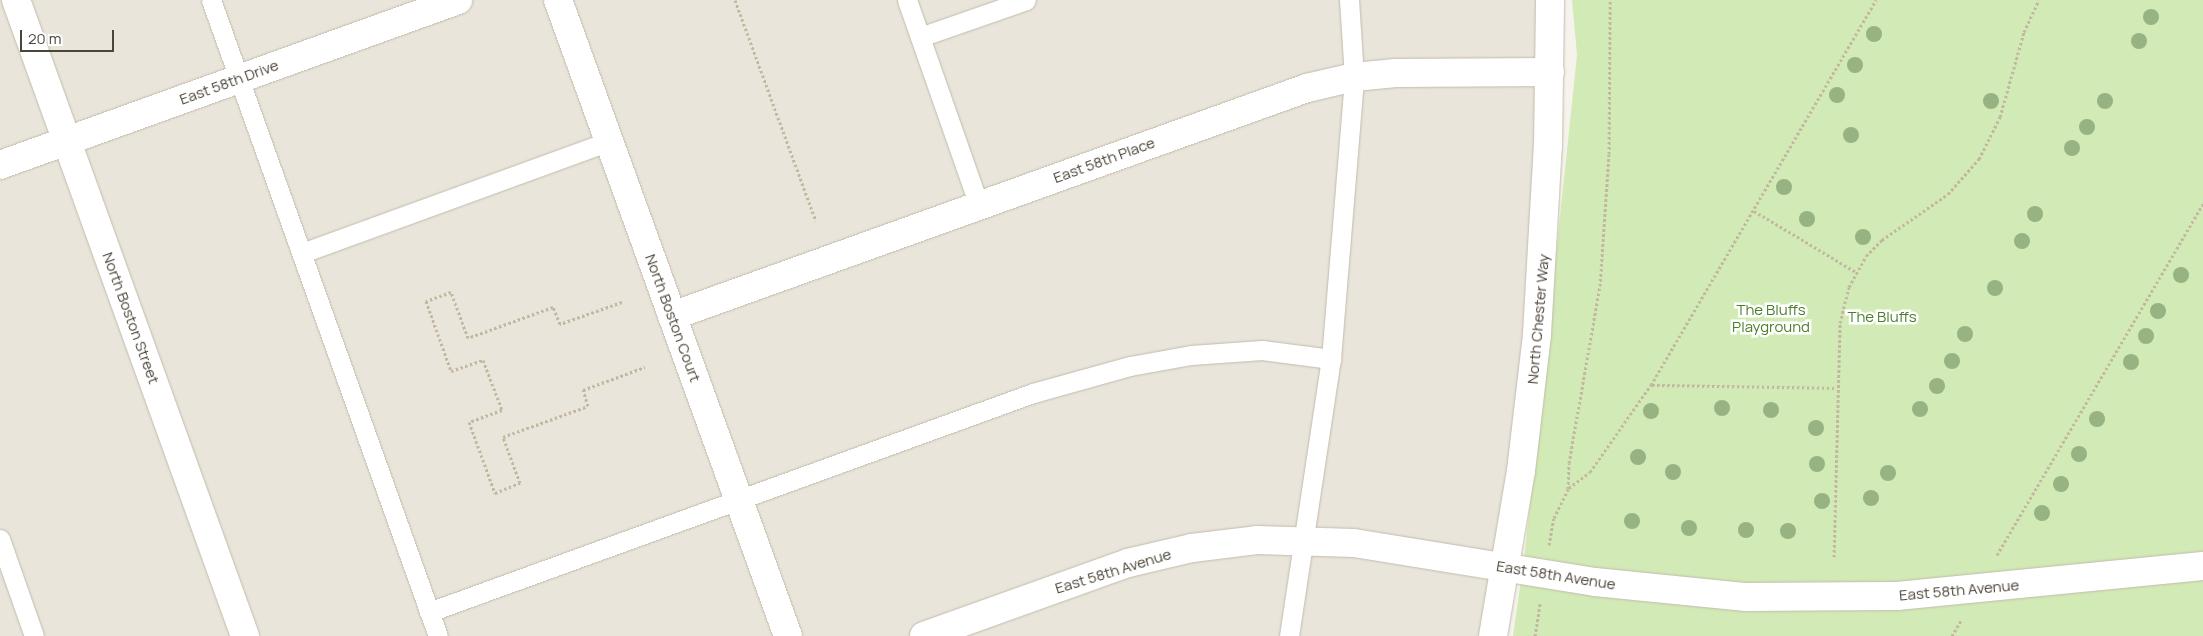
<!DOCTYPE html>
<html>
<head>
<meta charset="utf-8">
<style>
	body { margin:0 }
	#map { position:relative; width:2203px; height:636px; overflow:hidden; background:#f6f3ec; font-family:Manrope,sans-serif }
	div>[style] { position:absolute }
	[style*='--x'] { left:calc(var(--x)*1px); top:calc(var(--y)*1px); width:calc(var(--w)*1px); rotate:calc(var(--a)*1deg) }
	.residential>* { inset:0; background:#eae5da }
	.green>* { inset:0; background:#d2eab5 }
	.path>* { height:3px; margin-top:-1.5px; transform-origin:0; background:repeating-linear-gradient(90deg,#c4b79f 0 2.5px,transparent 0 5px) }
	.roads { filter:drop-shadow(0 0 1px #c2bbae) drop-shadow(0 0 1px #c2bbae) }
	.service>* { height:19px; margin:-9.5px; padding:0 9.5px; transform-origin:9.5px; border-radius:9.5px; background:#fff }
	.minor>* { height:28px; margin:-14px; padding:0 14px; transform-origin:14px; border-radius:14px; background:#fff }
	.trees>* { width:16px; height:16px; margin:-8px; border-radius:50%; background:#97b381 }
	span { translate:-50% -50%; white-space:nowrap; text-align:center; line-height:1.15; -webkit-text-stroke:5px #fff; paint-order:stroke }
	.street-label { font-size:15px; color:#4b4439 }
	.park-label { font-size:15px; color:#4a7f2a }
	.scale { position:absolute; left:20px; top:30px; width:94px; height:22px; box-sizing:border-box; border:2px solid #4b4439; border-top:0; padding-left:6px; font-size:15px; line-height:18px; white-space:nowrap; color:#4b4439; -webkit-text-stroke:4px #fff; paint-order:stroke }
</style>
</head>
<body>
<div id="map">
	<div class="residential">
		<i style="clip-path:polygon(0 0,1542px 0,1534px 272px,1485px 636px,0 636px)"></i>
	</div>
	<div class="green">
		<i style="clip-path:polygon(1572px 0,2203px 0,2203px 636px,1513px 636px,1525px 551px,1577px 55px)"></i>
	</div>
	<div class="path">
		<i style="--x:735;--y:0;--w:235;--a:69.9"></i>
		<i style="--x:1754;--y:211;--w:119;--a:30.9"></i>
		<i style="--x:622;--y:302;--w:66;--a:160.5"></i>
		<i style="--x:560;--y:324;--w:18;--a:-112"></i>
		<i style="--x:553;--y:307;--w:90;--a:160"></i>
		<i style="--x:468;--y:338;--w:49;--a:-110.3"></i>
		<i style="--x:451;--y:292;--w:27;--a:160"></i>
		<i style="--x:426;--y:301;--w:74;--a:70.3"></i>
		<i style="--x:451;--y:371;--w:34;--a:-19"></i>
		<i style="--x:483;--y:360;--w:53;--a:69.2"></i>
		<i style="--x:502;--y:410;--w:35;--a:160"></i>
		<i style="--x:469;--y:422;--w:76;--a:69.9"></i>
		<i style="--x:495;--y:493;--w:27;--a:-22"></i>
		<i style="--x:520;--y:483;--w:49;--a:-110.3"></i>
		<i style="--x:503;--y:437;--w:90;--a:-20"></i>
		<i style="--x:588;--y:406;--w:17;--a:-107"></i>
		<i style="--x:583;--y:390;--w:66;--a:-20.4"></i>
		<i style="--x:1652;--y:385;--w:185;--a:0.9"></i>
		<i style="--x:1569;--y:488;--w:26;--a:-37"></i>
		<i style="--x:1590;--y:472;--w:106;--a:-55"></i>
		<i style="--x:1651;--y:385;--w:446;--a:-59.7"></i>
		<i style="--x:1549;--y:545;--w:27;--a:-80"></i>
		<i style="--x:1554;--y:518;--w:32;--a:-64"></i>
		<i style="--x:1568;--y:489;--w:26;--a:-88"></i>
		<i style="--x:1569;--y:463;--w:180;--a:-80.1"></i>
		<i style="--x:1600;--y:286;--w:132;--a:-86.1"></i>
		<i style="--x:1609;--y:154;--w:154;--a:-89.6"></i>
		<i style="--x:1997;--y:555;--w:407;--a:-59.6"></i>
		<i style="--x:1834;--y:557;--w:234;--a:-88.5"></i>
		<i style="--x:1840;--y:323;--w:37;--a:-76"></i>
		<i style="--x:1849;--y:287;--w:35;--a:-61"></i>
		<i style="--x:1866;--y:256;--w:23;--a:-45"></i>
		<i style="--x:1882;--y:240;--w:80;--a:-34.9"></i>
		<i style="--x:1948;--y:194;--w:47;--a:-48.5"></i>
		<i style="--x:1979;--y:159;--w:47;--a:-63.4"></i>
		<i style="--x:2000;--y:117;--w:88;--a:-74.2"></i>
		<i style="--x:2024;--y:32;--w:35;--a:-65"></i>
		<i style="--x:1535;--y:636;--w:33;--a:-81"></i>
		<i style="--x:1952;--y:636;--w:20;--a:-60"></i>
	</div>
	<div class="roads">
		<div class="service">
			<i style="--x:211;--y:0;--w:675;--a:70.36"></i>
			<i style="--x:907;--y:0;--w:218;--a:70.7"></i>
			<i style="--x:920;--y:37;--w:112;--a:-19.2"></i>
			<i style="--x:302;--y:253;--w:327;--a:-20"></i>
			<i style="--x:0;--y:539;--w:103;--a:70.7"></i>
			<i style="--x:429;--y:612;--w:642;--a:-19.93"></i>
			<i style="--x:1033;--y:393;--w:101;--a:-15.6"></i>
			<i style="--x:1130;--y:366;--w:62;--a:-10.2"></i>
			<i style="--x:1191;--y:355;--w:71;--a:-4"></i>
			<i style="--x:1262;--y:350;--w:70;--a:7.4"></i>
			<i style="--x:1289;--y:636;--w:280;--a:-81.4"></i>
			<i style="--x:1331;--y:359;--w:283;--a:-85.3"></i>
			<i style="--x:1354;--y:77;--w:77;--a:-93.7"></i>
		</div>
		<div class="minor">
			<i style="--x:16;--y:0;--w:676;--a:70.2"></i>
			<i style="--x:558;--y:0;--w:676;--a:70.12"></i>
			<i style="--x:0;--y:165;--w:487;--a:-19.8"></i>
			<i style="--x:672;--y:316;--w:675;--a:-19.75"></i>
			<i style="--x:1307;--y:88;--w:48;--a:-13.2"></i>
			<i style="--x:1354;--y:77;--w:42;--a:-5.4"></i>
			<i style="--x:1396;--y:73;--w:154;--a:-0.4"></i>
			<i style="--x:924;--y:636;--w:217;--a:-19.7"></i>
			<i style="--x:1128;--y:563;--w:66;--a:-13.2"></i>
			<i style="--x:1192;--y:548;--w:65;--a:-7"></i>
			<i style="--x:1257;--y:540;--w:97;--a:1.8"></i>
			<i style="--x:1354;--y:543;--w:244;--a:9.2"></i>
			<i style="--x:1595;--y:582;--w:152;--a:5.7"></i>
			<i style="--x:1746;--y:597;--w:151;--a:-0.4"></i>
			<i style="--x:1897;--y:596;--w:307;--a:-5.6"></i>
			<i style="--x:1493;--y:636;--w:167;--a:-80.4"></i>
			<i style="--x:1521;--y:471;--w:138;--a:-83.3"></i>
			<i style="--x:1537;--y:334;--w:188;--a:-86.7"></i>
			<i style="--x:1548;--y:146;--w:146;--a:-89.2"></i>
		</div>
	</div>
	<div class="trees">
		<i style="left:2151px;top:17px"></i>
		<i style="left:1874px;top:34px"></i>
		<i style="left:2139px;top:41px"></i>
		<i style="left:1855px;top:65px"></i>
		<i style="left:1837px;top:95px"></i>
		<i style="left:1991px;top:101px"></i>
		<i style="left:2105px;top:101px"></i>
		<i style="left:2087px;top:127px"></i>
		<i style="left:1851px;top:135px"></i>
		<i style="left:2072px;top:148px"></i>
		<i style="left:1784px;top:187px"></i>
		<i style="left:2035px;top:214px"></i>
		<i style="left:1807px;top:219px"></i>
		<i style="left:1863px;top:237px"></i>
		<i style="left:2022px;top:241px"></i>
		<i style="left:2181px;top:275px"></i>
		<i style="left:1995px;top:288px"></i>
		<i style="left:2158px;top:311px"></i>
		<i style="left:1965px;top:334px"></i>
		<i style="left:2146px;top:336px"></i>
		<i style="left:1952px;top:361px"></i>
		<i style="left:2131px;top:362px"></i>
		<i style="left:1937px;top:386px"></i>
		<i style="left:1722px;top:408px"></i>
		<i style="left:1920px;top:409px"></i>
		<i style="left:1771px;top:410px"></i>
		<i style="left:1651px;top:411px"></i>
		<i style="left:2097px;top:419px"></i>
		<i style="left:1816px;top:428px"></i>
		<i style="left:2079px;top:454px"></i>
		<i style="left:1638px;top:457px"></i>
		<i style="left:1817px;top:464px"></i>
		<i style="left:1673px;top:472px"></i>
		<i style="left:1888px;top:473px"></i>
		<i style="left:2061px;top:484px"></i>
		<i style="left:1871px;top:498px"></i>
		<i style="left:1822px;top:501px"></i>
		<i style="left:2042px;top:513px"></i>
		<i style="left:1632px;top:521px"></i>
		<i style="left:1689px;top:528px"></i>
		<i style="left:1746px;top:530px"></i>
		<i style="left:1788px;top:531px"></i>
	</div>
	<div class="street-label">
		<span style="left:229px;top:82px;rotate:-20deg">East 58th Drive</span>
		<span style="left:1104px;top:160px;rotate:-20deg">East 58th Place</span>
		<span style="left:131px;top:318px;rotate:70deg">North Boston Street</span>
		<span style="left:673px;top:318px;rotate:70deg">North Boston Court</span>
		<span style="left:1538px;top:319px;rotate:-85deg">North Chester Way</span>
		<span style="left:1113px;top:571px;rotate:-17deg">East 58th Avenue</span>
		<span style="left:1556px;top:575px;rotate:9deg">East 58th Avenue</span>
		<span style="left:1959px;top:590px;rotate:-5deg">East 58th Avenue</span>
	</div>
	<div class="park-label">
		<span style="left:1771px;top:318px">The Bluffs<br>Playground</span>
		<span style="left:1882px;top:317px">The Bluffs</span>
	</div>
	<div class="scale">20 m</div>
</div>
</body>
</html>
